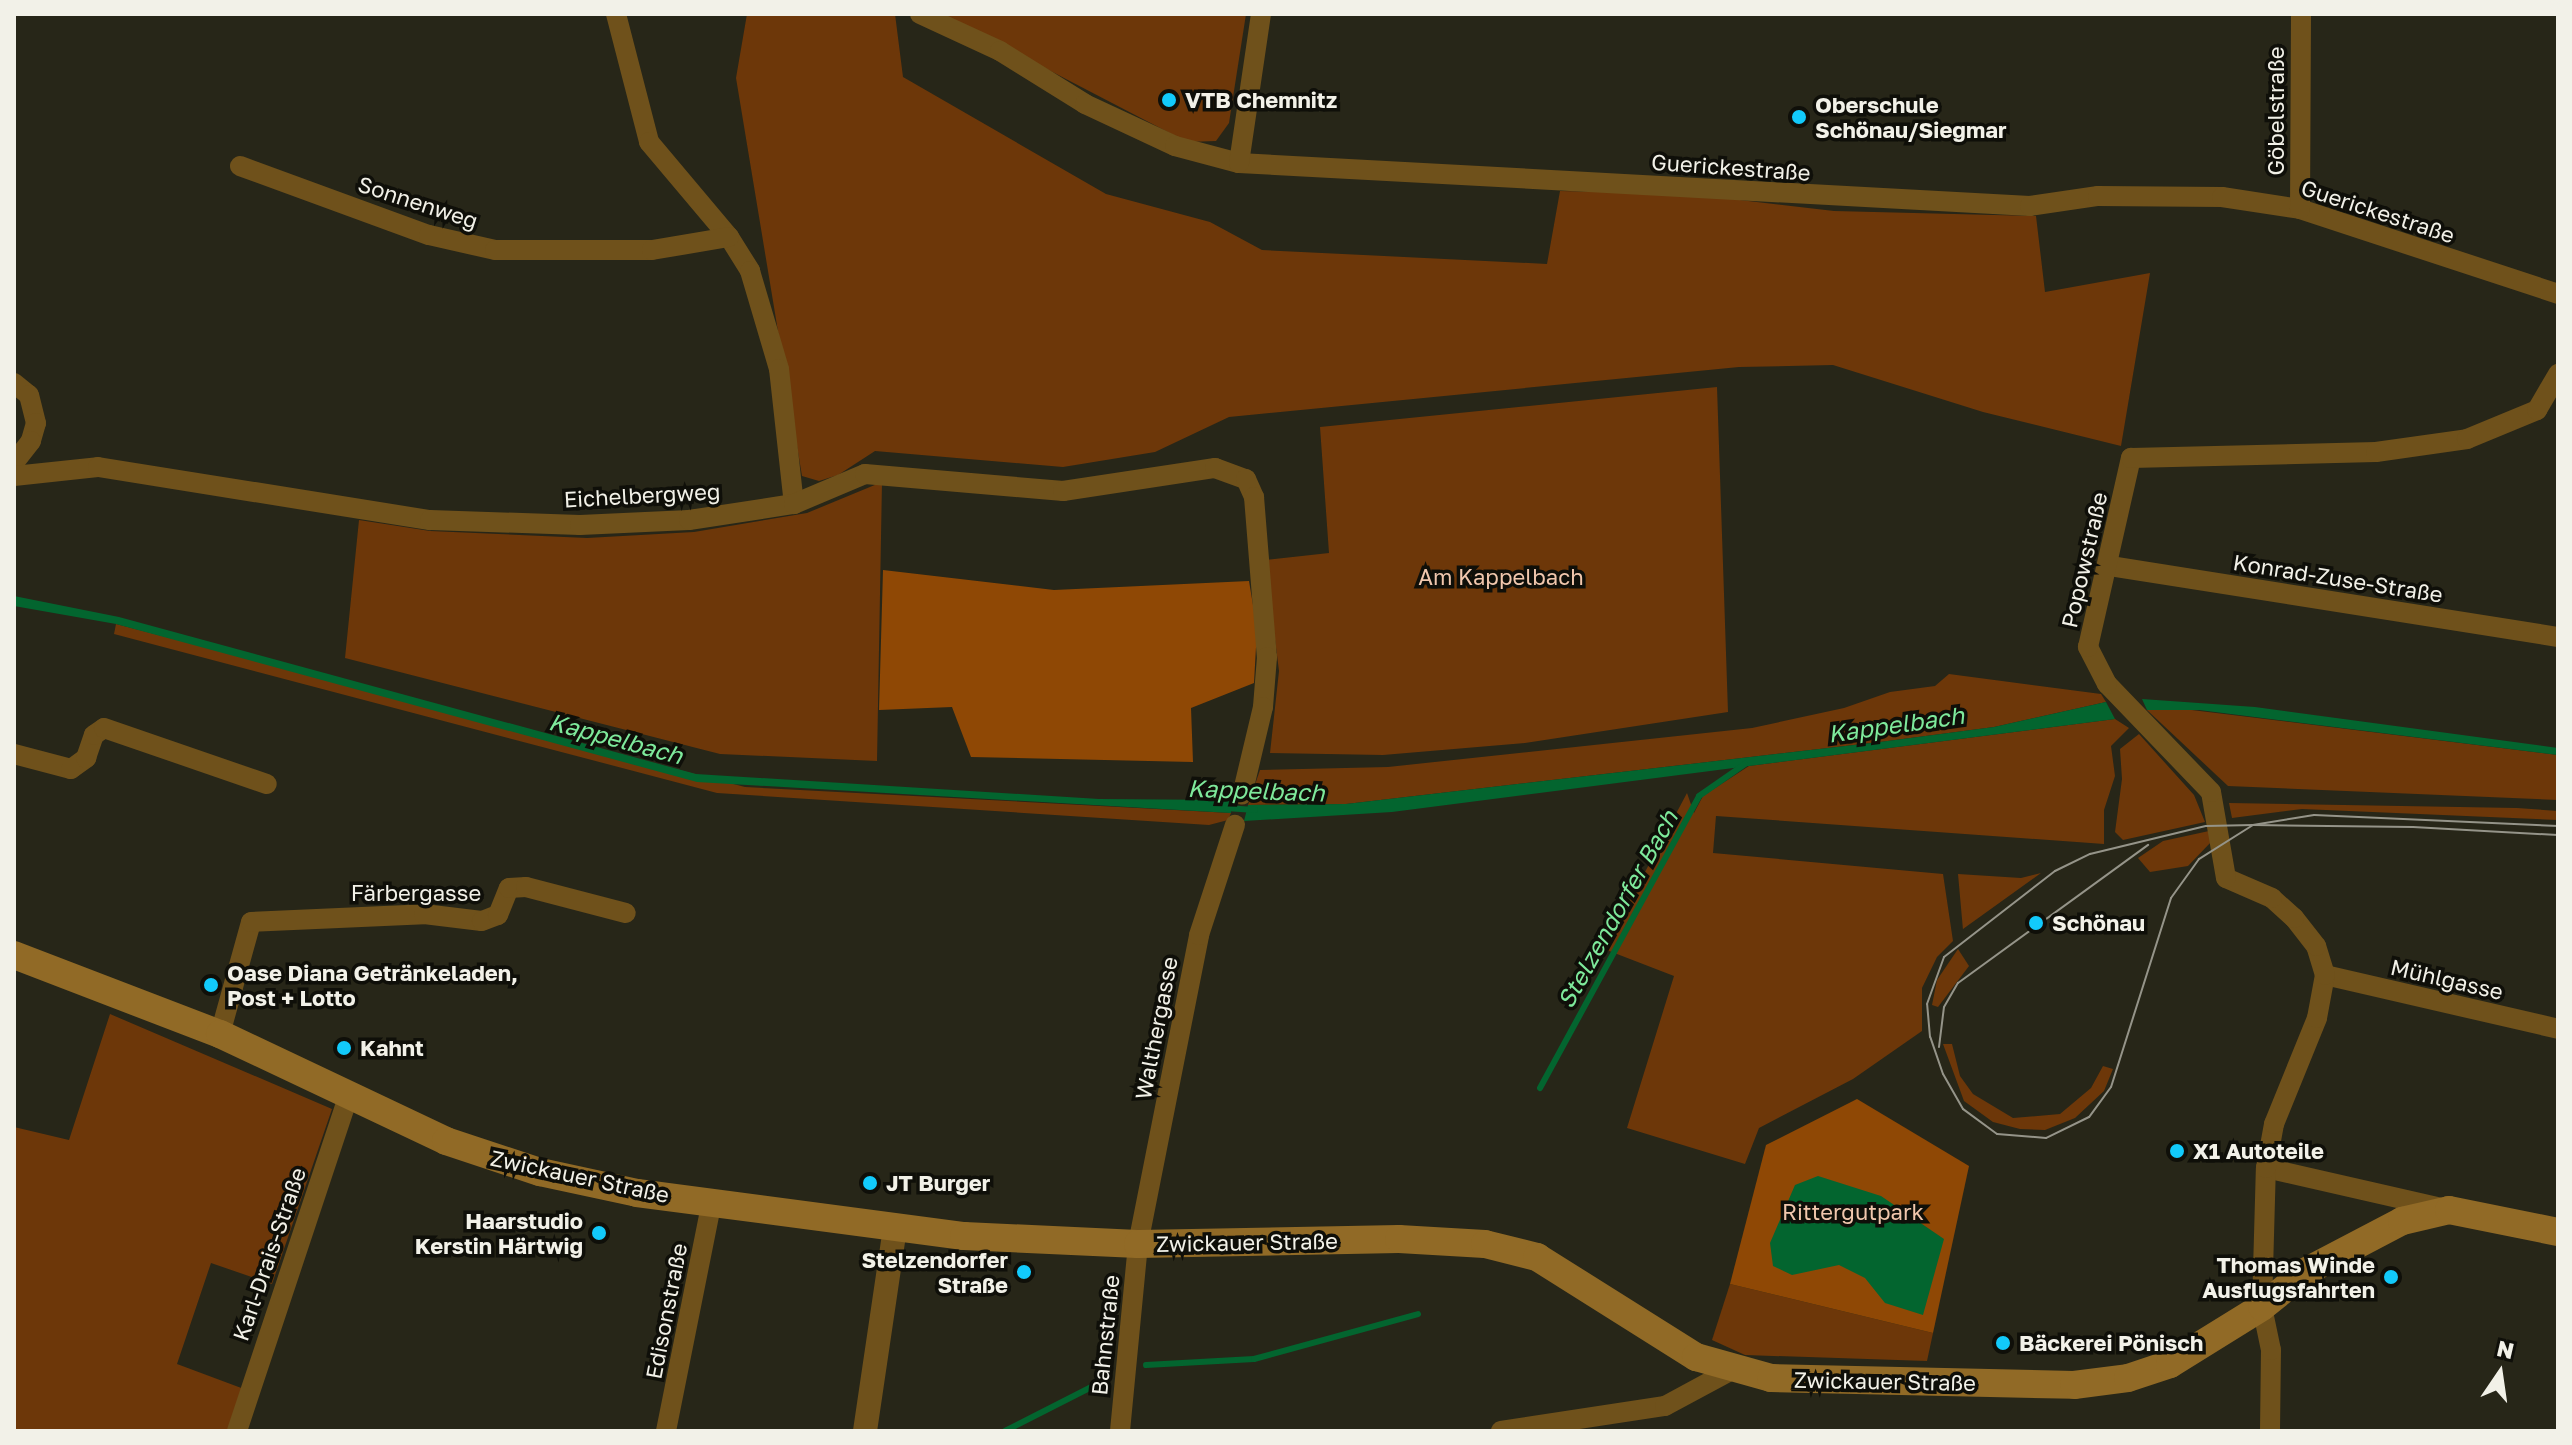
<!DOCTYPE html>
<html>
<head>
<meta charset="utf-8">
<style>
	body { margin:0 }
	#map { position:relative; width:2572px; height:1445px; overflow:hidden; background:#272618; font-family:"Golos Text",sans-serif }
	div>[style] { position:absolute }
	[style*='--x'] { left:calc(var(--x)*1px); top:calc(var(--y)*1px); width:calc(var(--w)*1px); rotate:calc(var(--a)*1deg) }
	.green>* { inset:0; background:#6d3709 }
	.forest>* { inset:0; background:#8f4805 }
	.water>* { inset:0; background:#03652f }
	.stream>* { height:6px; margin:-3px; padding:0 3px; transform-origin:3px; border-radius:3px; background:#03652f }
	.minor>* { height:20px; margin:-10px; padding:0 10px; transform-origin:10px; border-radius:10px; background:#6f511b }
	.tertiary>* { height:24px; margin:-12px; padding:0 12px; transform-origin:12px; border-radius:12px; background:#6f511b }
	.secondary>* { height:28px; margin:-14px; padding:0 14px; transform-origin:14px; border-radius:14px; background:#916a26 }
	.tram>* { height:2px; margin:-1px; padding:0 1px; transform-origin:1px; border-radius:1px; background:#959489 }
	.dots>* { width:22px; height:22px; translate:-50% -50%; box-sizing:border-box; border:4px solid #0f0f09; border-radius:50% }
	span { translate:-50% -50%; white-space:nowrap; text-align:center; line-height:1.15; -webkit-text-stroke:7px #0f0f09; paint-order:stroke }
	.poi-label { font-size:22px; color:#f2f1e8; font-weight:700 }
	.left { translate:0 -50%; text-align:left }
	.right { translate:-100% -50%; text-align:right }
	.street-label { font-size:22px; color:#f2f1e8 }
	.park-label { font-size:22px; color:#f1c7ad }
	.water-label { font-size:24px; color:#7ee99b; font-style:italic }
	.frame { position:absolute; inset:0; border:16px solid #f2f1e8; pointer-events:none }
	.north { position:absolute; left:2460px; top:1333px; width:80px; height:80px; -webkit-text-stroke:6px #0f0f09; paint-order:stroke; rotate:13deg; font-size:22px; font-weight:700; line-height:32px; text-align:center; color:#f2f1e8 }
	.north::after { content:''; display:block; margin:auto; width:28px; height:36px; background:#f2f1e8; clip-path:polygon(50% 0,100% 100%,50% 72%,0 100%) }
</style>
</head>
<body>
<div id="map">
	<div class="green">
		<i style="clip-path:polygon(747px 14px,895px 14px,903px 77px,1106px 194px,1210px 222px,1262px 250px,1547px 264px,1560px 191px,1689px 194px,1834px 211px,2036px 216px,2045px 292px,2150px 273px,2121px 446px,1983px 412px,1833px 365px,1739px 367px,1229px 417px,1155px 452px,1063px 467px,875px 451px,838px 475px,819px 481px,802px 476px,736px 78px)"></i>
		<i style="clip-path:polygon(941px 14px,1246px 14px,1229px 123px,1216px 141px,1187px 142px)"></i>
		<i style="clip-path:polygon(1717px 387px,1728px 712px,1525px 743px,1383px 755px,1270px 753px,1279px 671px,1265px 560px,1329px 553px,1320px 427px)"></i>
		<i style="clip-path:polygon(882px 482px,877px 761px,720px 754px,345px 658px,359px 520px,430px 531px,587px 538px,694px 532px,807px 513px)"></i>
		<i style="clip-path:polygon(116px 624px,745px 787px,1231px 813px,1228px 820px,1209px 825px,717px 793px,114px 634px)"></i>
		<i style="clip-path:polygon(1949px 674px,2101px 694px,2106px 702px,1994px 727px,1880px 742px,1346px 804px,1248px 805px,1260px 770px,1388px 767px,1752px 728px,1844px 708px,1890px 692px,1935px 686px)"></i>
		<i style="clip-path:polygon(2167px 707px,2558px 755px,2558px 800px,2228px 786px,2147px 710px)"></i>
		<i style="clip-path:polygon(2115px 719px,2129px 728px,2111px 746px,2115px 776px,2104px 810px,2104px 844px,1716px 816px,1713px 853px,1943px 874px,1953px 941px,1937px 957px,1922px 988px,1922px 1031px,1853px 1079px,1759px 1128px,1745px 1164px,1627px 1128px,1674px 976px,1604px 949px,1687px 793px,1694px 813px,1703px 796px,1749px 766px)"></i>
		<i style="clip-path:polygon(2139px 734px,2194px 795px,2205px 822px,2123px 840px,2115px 832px,2122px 779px,2120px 749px)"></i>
		<i style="clip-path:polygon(2229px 803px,2517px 808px,2558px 811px,2558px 820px,2302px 809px,2232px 818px)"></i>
		<i style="clip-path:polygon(2209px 831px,2212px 841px,2188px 866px,2150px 872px,2138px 858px,2163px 841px)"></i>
		<i style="clip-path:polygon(2041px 873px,1963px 929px,1963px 930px,1958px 874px,2021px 878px)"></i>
		<i style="clip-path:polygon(1958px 949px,1969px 966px,1938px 1007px,1932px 1005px,1937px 980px)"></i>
		<i style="clip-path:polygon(110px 1014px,332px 1109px,272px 1284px,211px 1263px,177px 1364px,244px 1389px,230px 1431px,14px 1431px,14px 1127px,69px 1140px)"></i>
		<i style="clip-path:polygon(1943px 1044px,1952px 1044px,1960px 1076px,1973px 1094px,2013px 1118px,2060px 1114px,2091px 1088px,2103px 1066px,2113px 1069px,2104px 1091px,2075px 1118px,2045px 1130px,2020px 1129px,1993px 1122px,1964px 1101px)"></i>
		<i style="clip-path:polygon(1730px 1284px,1933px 1333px,1927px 1361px,1745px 1355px,1712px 1340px)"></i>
	</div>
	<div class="forest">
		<i style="clip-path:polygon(883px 570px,1054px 590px,1249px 581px,1257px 629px,1254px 683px,1191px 708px,1193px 762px,971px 757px,952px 707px,879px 710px)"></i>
		<i style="clip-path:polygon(1857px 1099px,1969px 1166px,1933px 1333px,1730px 1284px,1766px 1145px)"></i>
	</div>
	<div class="water">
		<i style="clip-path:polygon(14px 596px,119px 617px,696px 774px,1099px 799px,1230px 800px,1231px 813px,697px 782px,116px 624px,14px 606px)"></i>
		<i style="clip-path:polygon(2142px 699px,2255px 707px,2558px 748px,2558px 755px,2199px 710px,2147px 710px)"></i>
		<i style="clip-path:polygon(2106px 702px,2115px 719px,1392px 812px,1244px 821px,1248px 805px,1346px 804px,1880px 742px,1994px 727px)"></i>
		<i style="clip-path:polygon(1818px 1176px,1881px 1196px,1944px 1239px,1923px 1315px,1885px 1303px,1865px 1278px,1839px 1265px,1792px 1275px,1773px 1266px,1770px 1243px,1795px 1185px)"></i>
	</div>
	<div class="stream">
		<i style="--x:1226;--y:808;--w:29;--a:4"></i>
		<i style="--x:1540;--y:1088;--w:332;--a:-61.4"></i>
		<i style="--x:1699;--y:796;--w:56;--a:-34.8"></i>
		<i style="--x:1146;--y:1365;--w:108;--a:-3.2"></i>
		<i style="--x:1254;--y:1359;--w:170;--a:-15.3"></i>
		<i style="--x:1005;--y:1431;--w:108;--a:-27"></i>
	</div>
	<div class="minor">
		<i style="--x:616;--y:14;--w:132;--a:75.5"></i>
		<i style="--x:649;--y:142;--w:124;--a:49.9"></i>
		<i style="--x:729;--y:237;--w:40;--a:58"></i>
		<i style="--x:750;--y:271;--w:102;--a:73.5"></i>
		<i style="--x:779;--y:369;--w:136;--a:83.7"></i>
		<i style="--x:920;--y:14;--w:88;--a:24.8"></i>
		<i style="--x:1000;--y:51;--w:100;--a:31.9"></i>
		<i style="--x:1085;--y:104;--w:99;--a:25"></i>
		<i style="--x:1175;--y:146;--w:66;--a:14.9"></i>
		<i style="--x:1239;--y:163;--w:792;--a:3.11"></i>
		<i style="--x:2030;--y:206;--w:69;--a:-8.4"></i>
		<i style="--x:2098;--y:196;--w:124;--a:0.5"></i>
		<i style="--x:2222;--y:197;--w:79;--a:8.7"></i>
		<i style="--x:2300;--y:209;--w:272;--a:18.2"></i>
		<i style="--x:1239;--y:163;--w:151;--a:-81.6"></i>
		<i style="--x:240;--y:166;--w:201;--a:20.1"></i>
		<i style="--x:429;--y:235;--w:68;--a:12.8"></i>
		<i style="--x:495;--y:250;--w:157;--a:0"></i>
		<i style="--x:652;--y:250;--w:78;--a:-9.6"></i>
		<i style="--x:2300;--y:209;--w:195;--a:-89.7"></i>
		<i style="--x:14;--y:383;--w:19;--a:39"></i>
		<i style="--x:29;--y:395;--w:29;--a:76"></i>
		<i style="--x:36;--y:423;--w:19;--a:106"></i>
		<i style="--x:31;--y:441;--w:28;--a:128"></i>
		<i style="--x:14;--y:476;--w:84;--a:-6.1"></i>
		<i style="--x:98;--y:467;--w:336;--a:9.1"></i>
		<i style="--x:430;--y:520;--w:150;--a:1.9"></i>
		<i style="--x:580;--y:525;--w:109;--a:-2.6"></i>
		<i style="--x:689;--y:520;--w:106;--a:-8.7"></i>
		<i style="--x:794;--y:504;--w:77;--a:-22.9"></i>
		<i style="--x:865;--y:474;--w:199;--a:4.9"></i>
		<i style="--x:1063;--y:491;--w:154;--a:-8.6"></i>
		<i style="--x:1215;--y:468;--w:33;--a:20"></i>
		<i style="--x:1246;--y:479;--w:20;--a:66"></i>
		<i style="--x:1254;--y:497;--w:161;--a:85.4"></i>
		<i style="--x:1267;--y:657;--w:50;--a:94.6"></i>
		<i style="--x:1263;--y:707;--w:90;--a:103.4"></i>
		<i style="--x:2110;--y:566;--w:454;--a:9"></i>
		<i style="--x:14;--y:754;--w:59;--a:14.7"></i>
		<i style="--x:71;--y:769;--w:19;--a:-36"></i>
		<i style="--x:86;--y:758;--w:24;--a:-71"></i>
		<i style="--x:94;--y:735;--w:12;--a:-35"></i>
		<i style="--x:104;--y:728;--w:172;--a:19"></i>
		<i style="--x:2325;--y:975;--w:239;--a:13"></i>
		<i style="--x:220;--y:1034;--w:116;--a:-74.5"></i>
		<i style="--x:251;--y:922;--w:173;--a:-2.6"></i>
		<i style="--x:424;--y:914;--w:58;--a:6.9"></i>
		<i style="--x:482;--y:921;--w:17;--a:-21"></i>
		<i style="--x:498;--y:915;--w:29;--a:-68"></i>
		<i style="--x:509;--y:888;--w:17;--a:-3"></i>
		<i style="--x:526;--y:887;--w:103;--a:14.6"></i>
		<i style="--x:2266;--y:1168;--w:180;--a:12.8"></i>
		<i style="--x:237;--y:1431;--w:355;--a:-71.6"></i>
		<i style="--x:666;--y:1431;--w:235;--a:-78.7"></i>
		<i style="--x:1120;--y:1431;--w:188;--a:-84.5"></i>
		<i style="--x:1138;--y:1244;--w:315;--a:-78.8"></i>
		<i style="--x:1199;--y:935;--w:116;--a:-71.9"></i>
		<i style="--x:1501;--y:1431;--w:166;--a:-8.7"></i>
		<i style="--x:1665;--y:1406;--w:74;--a:-28.3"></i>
		<i style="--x:2270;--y:1431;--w:81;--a:-89.3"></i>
		<i style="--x:2271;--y:1350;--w:44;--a:-101.8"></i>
		<i style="--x:2262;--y:1307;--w:139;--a:-88.4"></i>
		<i style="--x:2266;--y:1168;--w:45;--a:-79.7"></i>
		<i style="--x:2274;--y:1124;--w:114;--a:-67.9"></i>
		<i style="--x:2317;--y:1018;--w:44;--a:-79.5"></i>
		<i style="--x:2325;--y:975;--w:30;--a:-107"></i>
		<i style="--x:2316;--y:946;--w:36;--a:-128"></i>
		<i style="--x:2294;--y:918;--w:30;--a:-138"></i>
		<i style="--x:2272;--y:898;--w:50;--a:-156.5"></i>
		<i style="--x:2226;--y:878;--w:87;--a:-99.9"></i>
		<i style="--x:2211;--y:792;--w:150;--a:-133.9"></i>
		<i style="--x:2107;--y:684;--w:42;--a:-117.2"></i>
		<i style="--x:2088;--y:647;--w:194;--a:-77.2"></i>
		<i style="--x:2131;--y:458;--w:245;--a:-1.4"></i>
		<i style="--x:2376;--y:452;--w:92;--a:-8.1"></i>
		<i style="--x:2467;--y:439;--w:76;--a:-22.5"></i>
		<i style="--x:2537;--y:410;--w:42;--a:-59.7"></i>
	</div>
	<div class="tertiary">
		<i style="--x:865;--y:1431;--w:204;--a:-81.6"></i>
	</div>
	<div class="secondary">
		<i style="--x:14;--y:955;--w:221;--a:21"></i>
		<i style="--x:220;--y:1034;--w:250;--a:25.3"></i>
		<i style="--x:446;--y:1141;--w:99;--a:18.3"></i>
		<i style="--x:540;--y:1172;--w:99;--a:12.2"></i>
		<i style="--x:637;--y:1193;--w:330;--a:7.5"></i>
		<i style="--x:964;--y:1236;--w:174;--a:2.6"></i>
		<i style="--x:1138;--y:1244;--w:261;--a:-1.1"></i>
		<i style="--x:1399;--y:1239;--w:86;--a:3.3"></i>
		<i style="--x:1485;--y:1244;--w:54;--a:14"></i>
		<i style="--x:1537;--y:1257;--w:188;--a:32.2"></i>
		<i style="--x:1696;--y:1357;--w:78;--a:15.6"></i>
		<i style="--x:1771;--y:1378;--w:303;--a:1.3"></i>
		<i style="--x:2074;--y:1385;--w:54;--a:-7.4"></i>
		<i style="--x:2128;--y:1378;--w:44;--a:-18.4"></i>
		<i style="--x:2170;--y:1364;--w:108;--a:-31.8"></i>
		<i style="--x:2262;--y:1307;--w:55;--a:-39.1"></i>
		<i style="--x:2305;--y:1272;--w:110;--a:-27.7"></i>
		<i style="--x:2402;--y:1221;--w:48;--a:-13.2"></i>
		<i style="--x:2449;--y:1210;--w:111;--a:11.4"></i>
	</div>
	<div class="tram">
		<i style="--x:2558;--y:826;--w:244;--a:-177.4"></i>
		<i style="--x:2314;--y:815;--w:62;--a:170.7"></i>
		<i style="--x:2253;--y:825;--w:64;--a:147.8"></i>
		<i style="--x:2199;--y:859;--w:48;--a:125.7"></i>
		<i style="--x:2171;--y:898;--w:198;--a:107.6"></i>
		<i style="--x:2111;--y:1087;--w:37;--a:126"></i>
		<i style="--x:2089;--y:1117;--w:48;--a:154"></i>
		<i style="--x:2046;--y:1138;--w:49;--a:-175.3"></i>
		<i style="--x:1997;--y:1134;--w:42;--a:-143.7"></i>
		<i style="--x:1963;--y:1109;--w:40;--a:-119.7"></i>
		<i style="--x:1943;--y:1074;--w:39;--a:-109"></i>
		<i style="--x:1930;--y:1037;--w:33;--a:-95"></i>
		<i style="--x:1927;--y:1004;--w:50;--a:-70.1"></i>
		<i style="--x:1944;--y:957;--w:140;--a:-37.8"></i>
		<i style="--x:2055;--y:871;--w:39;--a:-26"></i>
		<i style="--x:2090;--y:854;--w:119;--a:-13.6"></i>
		<i style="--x:2206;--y:826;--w:47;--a:-1.2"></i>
		<i style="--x:2253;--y:825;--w:160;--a:0.7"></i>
		<i style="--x:2413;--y:827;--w:145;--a:3.2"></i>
		<i style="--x:1939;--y:1047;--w:40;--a:-82.9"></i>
		<i style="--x:1944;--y:1007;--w:28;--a:-60"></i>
		<i style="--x:1958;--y:983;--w:235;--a:-36"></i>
	</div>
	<div class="dots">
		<i style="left:1169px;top:100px;background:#12cafb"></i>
		<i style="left:1799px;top:117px;background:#12cafb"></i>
		<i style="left:2036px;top:923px;background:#12cafb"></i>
		<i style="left:211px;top:985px;background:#12cafb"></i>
		<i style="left:344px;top:1048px;background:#12cafb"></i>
		<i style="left:2177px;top:1151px;background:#12cafb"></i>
		<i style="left:870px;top:1183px;background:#12cafb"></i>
		<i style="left:599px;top:1233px;background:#12cafb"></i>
		<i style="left:1024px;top:1272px;background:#12cafb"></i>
		<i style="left:2391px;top:1277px;background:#12cafb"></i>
		<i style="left:2003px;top:1343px;background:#12cafb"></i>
	</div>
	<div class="poi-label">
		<span class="left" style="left:1185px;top:100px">VTB Chemnitz</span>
		<span class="left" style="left:1815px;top:117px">Oberschule<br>Schönau/Siegmar</span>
		<span class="left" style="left:2052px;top:923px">Schönau</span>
		<span class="left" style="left:227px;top:985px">Oase Diana Getränkeladen,<br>Post + Lotto</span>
		<span class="left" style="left:360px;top:1048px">Kahnt</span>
		<span class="left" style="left:2193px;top:1151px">X1 Autoteile</span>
		<span class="left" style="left:886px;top:1183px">JT Burger</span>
		<span class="right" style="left:583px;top:1233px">Haarstudio<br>Kerstin Härtwig</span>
		<span class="right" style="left:1008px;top:1272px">Stelzendorfer<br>Straße</span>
		<span class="right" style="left:2375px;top:1277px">Thomas Winde<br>Ausflugsfahrten</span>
		<span class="left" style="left:2019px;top:1343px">Bäckerei Pönisch</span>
	</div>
	<div class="street-label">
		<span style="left:2276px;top:111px;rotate:-90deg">Göbelstraße</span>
		<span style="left:1731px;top:167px;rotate:4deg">Guerickestraße</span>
		<span style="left:418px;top:202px;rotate:18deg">Sonnenweg</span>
		<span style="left:2378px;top:211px;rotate:18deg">Guerickestraße</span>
		<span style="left:642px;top:495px;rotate:-3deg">Eichelbergweg</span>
		<span style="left:2084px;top:560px;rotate:-77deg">Popowstraße</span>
		<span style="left:2338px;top:578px;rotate:9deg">Konrad-Zuse-Straße</span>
		<span style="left:416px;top:893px">Färbergasse</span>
		<span style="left:2447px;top:979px;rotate:13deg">Mühlgasse</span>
		<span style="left:1156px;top:1028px;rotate:-79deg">Walthergasse</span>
		<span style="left:580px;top:1176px;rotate:12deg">Zwickauer Straße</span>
		<span style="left:1247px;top:1242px;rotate:-1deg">Zwickauer Straße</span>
		<span style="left:269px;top:1254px;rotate:-71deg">Karl-Drais-Straße</span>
		<span style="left:666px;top:1311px;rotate:-79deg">Edisonstraße</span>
		<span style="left:1105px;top:1335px;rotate:-84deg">Bahnstraße</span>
		<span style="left:1885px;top:1381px;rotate:1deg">Zwickauer Straße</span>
	</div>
	<div class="park-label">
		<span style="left:1501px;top:577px">Am Kappelbach</span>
		<span style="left:1853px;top:1212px">Rittergutpark</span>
	</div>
	<div class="water-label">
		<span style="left:1896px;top:724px;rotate:-8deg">Kappelbach</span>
		<span style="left:616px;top:738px;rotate:15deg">Kappelbach</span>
		<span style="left:1256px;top:790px;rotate:2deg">Kappelbach</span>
		<span style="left:1617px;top:909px;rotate:-61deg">Stelzendorfer Bach</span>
	</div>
	<div class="frame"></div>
	<div class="north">N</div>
</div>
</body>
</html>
